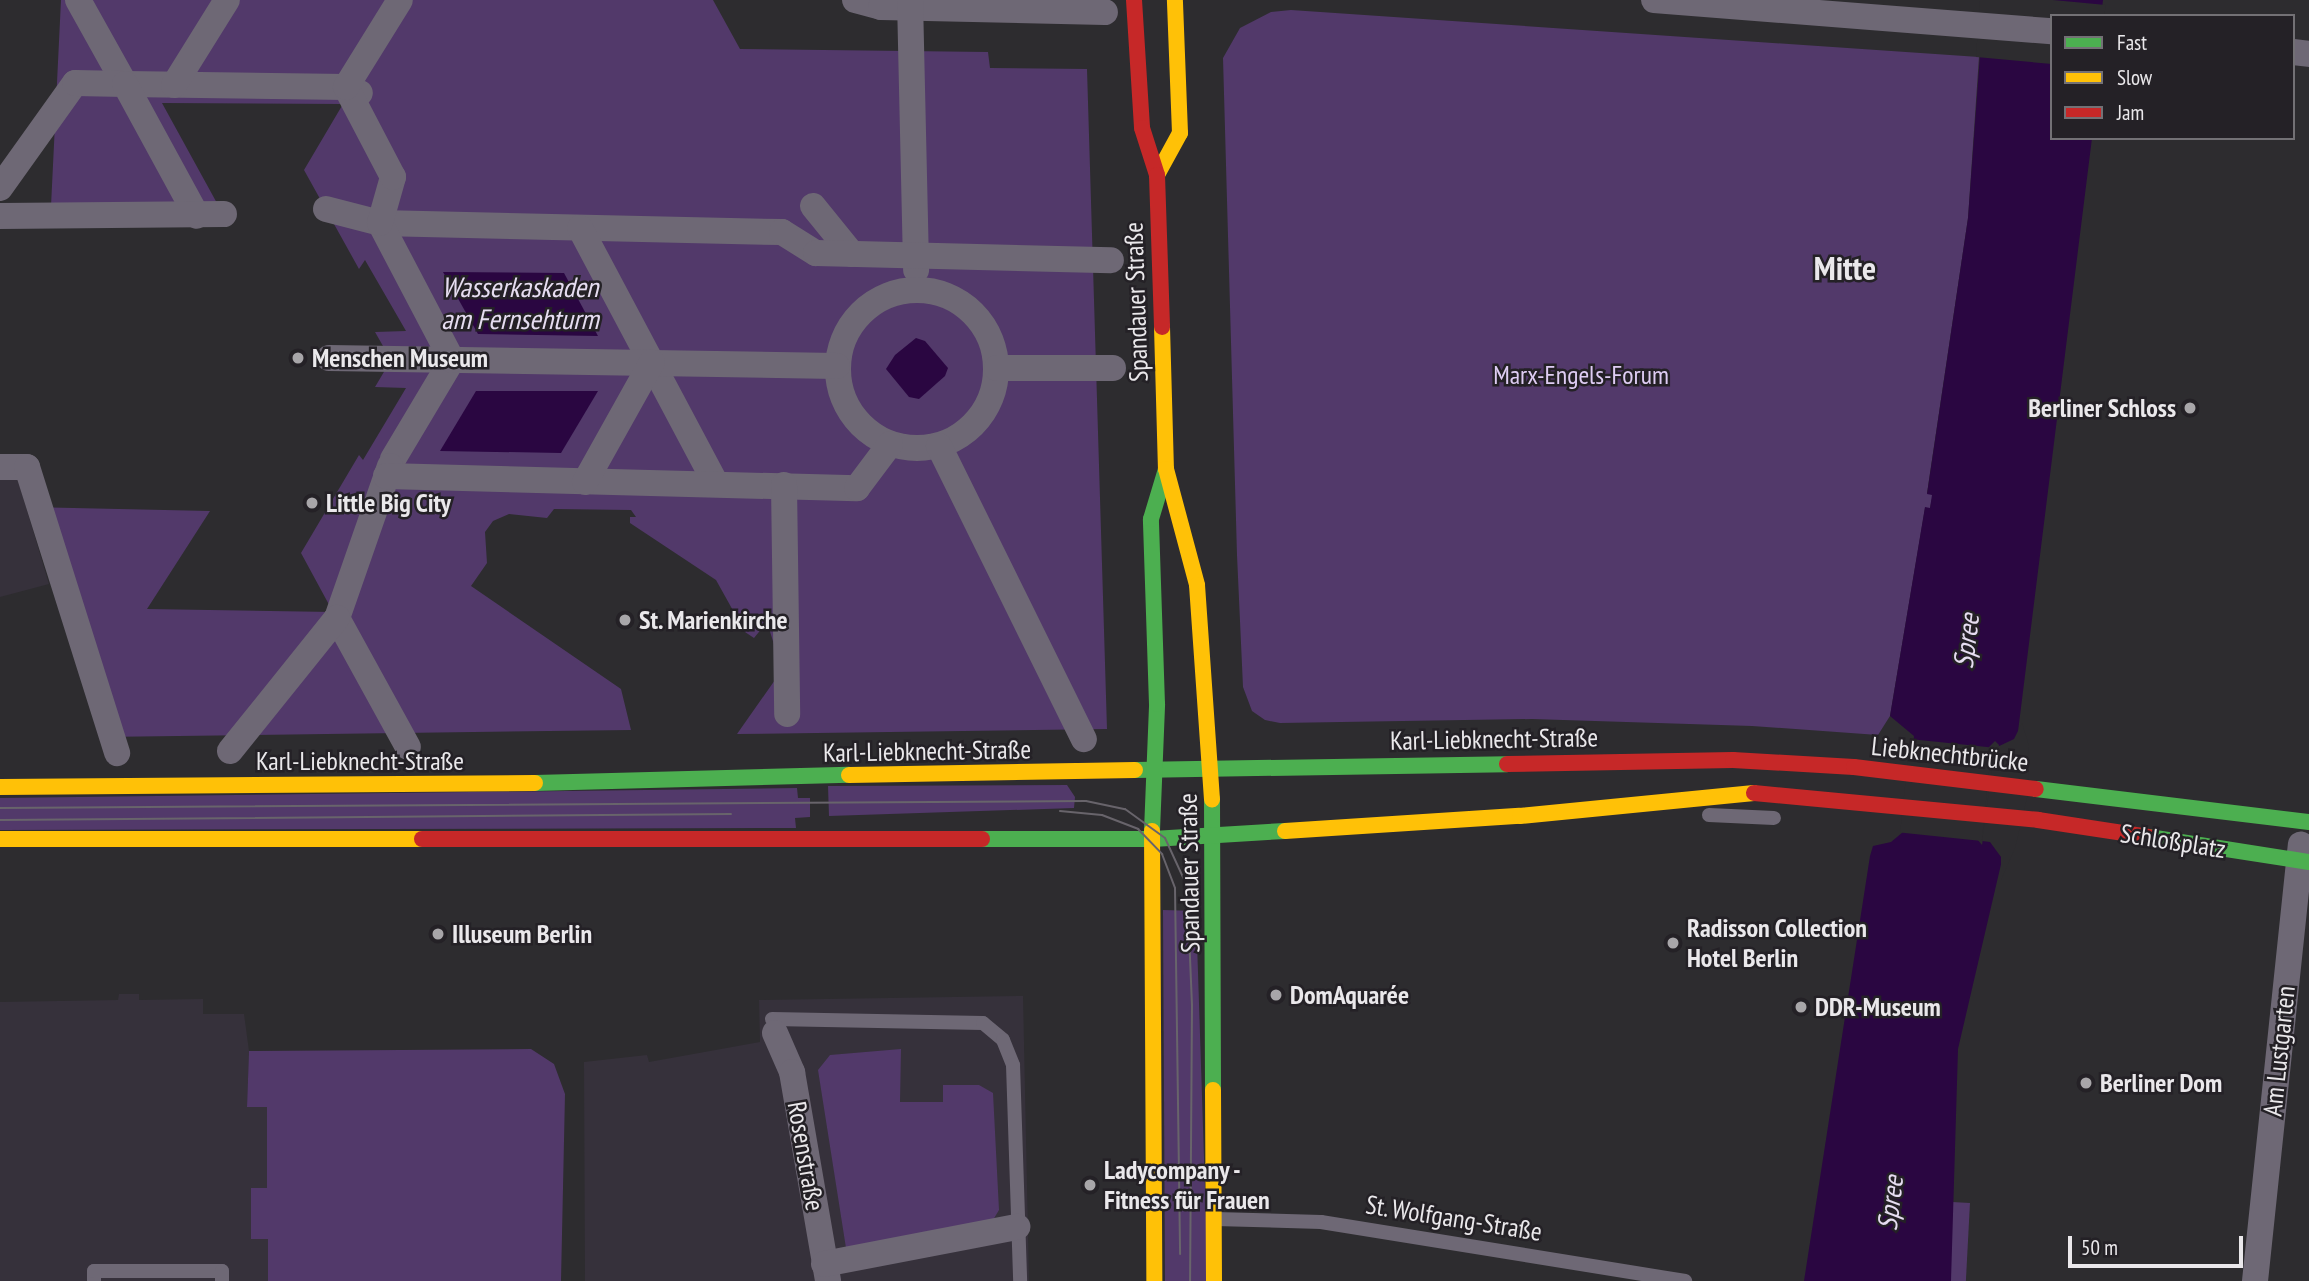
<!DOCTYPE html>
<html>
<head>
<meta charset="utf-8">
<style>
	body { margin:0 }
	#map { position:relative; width:2309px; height:1281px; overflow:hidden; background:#2d2c2f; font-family:"PT Sans Narrow",sans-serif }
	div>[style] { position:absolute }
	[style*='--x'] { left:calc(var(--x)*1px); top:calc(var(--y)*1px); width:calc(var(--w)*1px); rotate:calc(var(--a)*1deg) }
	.built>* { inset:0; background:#36313b }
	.green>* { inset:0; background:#52396a; transform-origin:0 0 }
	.water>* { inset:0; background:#2a0641 }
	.pier>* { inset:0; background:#2d2c2f; transform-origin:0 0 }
	.lane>* { height:14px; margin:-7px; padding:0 7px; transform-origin:7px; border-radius:7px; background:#6e6875 }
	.street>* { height:26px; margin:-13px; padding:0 13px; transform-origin:13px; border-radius:13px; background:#6e6875 }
	.street>.ring { margin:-13px; padding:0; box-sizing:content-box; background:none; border:26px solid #6e6875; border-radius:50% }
	.fast>* { height:16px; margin:-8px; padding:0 8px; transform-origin:8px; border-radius:8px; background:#4caf50 }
	.slow>* { height:16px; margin:-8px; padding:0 8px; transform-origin:8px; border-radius:8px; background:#ffc107 }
	.jam>* { height:16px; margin:-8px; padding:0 8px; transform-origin:8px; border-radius:8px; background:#c62828 }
	.tram>* { height:2px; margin:-1px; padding:0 1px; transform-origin:1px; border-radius:1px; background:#68646b }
	.dots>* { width:19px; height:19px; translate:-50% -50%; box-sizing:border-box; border:4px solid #242126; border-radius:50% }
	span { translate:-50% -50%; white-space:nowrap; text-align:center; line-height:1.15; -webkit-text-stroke:5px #242126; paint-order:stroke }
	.street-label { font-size:26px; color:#eae8eb }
	.poi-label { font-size:26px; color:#eae8eb; font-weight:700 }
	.left { translate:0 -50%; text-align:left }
	.right { translate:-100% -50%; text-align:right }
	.park-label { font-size:26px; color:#deccf3 }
	.water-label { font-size:28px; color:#e6ddf1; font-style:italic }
	.district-label { font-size:33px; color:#eae8eb; font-weight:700 }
	.legend { position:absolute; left:2050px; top:14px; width:245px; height:126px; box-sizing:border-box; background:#242126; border:2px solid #737175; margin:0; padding:9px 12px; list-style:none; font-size:21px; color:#eae8eb }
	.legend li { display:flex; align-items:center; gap:14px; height:35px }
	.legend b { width:35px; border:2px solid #737175 }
	.scale { position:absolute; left:2068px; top:1236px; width:175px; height:32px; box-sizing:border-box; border:4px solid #eae8eb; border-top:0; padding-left:9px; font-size:21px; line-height:24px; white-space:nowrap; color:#eae8eb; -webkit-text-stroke:5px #242126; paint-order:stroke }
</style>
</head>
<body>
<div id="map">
	<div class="built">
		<i style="clip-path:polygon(15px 470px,49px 584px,0 597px,0 473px)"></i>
		<i style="clip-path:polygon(119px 994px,139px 994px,139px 1000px,203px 999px,203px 1014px,244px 1014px,249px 1051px,247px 1107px,267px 1106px,267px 1188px,251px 1188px,251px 1239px,268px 1238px,268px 1281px,0 1281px,0 1002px,118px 1000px)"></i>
		<i style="clip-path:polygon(1023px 996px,1029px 1281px,585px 1281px,584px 1062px,647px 1055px,649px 1062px,760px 1042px,759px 1000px)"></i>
	</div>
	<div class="green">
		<i style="clip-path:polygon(61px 0,713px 0,740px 49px,988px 52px,990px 68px,1087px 69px,1107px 729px,737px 734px,782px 670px,767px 622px,754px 638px,745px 632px,716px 580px,630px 523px,630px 517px,636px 517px,631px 510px,554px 509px,547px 518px,509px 514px,493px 521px,485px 532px,487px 563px,471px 586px,621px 689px,631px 730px,101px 737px,28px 507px,210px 511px,147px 609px,333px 612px,301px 553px,359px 455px,363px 460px,406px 388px,375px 387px,391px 360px,375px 332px,406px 331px,365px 260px,359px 269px,304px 170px,343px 104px,162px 103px,218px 205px,51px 206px)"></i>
		<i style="clip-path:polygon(1291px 10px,1979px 57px,1968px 218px,1927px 493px,1933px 494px,1930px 508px,1925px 508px,1890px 716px,1878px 735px,1752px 726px,1532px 719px,1280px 723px,1265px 720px,1252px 711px,1243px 687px,1237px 555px,1223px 58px,1240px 28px,1271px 12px)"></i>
		<i style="clip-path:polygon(1067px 785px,1075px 797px,1074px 808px,829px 816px,828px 786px)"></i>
		<i style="clip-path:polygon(797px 788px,798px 798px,810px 798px,810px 817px,795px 818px,796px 828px,0 830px,0 798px)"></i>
		<i style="clip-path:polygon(1163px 910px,1196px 911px,1208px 1281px,1165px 1281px)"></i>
		<i style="clip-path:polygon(531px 1049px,554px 1064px,565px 1094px,561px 1281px,268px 1281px,268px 1239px,251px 1239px,251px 1188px,267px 1188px,267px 1107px,247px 1107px,249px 1051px)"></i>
		<i style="clip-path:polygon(901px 1049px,900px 1102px,943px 1102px,943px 1085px,979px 1085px,993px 1093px,999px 1210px,993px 1220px,846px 1248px,818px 1070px,830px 1055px)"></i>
		<i style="left:1952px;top:1202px;width:18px;height:79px;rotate:3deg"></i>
	</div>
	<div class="water">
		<i style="clip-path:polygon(evenodd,1984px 0,2103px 0,2101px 16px,2052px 16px,2052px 138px,2092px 138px,2002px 860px,1958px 1049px,1951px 1281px,1804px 1281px,1870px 856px,1873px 846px,1891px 842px,1903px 832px,1914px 736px,1890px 716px,1925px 507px,1930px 508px,1932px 495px,1927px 494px,1968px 218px,1984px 0,1995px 741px,1999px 745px,1982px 845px,1977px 839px,1989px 747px,1995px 741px)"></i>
		<i style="clip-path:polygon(443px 272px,564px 273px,598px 336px,478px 334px)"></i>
		<i style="clip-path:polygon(916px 338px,925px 341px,948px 368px,945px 376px,919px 399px,909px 397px,886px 369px,895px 355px)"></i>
		<i style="clip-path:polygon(476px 391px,598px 391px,561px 453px,440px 451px)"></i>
	</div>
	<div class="pier">
		<i style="clip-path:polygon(1980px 0,2053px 0,2106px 5px,2104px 16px,2052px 16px,2052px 64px,1976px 57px)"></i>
		<i style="clip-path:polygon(2022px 723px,2029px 746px,2028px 794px,2015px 848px,2001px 880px,2001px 857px,1990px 842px,1982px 841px,1995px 748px,2014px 739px)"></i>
		<i style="left:1910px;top:739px;width:82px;height:94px;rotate:6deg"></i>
	</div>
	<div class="lane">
		<i style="--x:1709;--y:815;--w:65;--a:2.6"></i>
		<i style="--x:772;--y:1019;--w:211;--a:1.1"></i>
		<i style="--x:983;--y:1023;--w:26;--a:40"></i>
		<i style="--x:1003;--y:1040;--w:27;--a:68"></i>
		<i style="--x:1013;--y:1065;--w:216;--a:88.1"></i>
		<i style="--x:1215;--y:1219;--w:106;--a:1.6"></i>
		<i style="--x:1321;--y:1222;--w:369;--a:9.2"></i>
		<i style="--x:94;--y:1281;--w:10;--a:-90"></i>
		<i style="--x:94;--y:1271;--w:128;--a:0"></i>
		<i style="--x:222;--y:1271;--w:10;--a:90"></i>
	</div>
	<div class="street">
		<i style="--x:78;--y:0;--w:96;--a:60.8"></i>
		<i style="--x:125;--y:84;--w:221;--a:0.8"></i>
		<i style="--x:346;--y:87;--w:15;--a:23"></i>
		<i style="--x:855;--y:0;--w:27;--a:15"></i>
		<i style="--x:881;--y:7;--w:224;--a:1.3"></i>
		<i style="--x:910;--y:0;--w:270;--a:88.7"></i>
		<i style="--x:1654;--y:0;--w:399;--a:4.5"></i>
		<i style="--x:2293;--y:52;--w:16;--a:7"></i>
		<i style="--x:174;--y:85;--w:100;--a:-58.1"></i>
		<i style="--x:0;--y:188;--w:129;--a:-54.5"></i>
		<i style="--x:75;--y:83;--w:50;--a:1.1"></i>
		<i style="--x:125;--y:84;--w:150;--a:61.4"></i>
		<i style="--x:813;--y:206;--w:62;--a:50.9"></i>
		<i style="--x:326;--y:209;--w:56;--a:14.5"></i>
		<i style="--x:380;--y:223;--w:402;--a:1.3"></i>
		<i style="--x:782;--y:232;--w:40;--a:32"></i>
		<i style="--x:816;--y:253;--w:295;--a:1.4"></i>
		<i style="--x:0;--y:216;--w:224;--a:-0.5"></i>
		<i style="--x:580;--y:228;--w:290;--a:62"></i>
		<i class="ring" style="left:838px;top:290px;width:132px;height:132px"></i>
		<i style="--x:329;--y:358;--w:508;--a:0.9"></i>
		<i style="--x:997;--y:368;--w:116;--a:0"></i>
		<i style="--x:939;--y:446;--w:327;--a:63.7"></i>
		<i style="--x:393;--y:459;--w:115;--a:-59.2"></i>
		<i style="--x:452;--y:360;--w:155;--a:-117.7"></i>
		<i style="--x:380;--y:223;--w:48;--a:-74.2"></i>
		<i style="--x:393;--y:177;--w:102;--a:-117.6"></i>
		<i style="--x:346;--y:87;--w:102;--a:-58.2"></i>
		<i style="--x:390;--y:466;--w:161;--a:109.2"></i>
		<i style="--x:337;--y:618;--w:147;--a:61.2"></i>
		<i style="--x:0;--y:467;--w:27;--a:0"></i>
		<i style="--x:27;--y:467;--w:300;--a:72.5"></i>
		<i style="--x:386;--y:476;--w:471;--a:1.5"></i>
		<i style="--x:857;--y:488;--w:55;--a:-53.1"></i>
		<i style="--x:585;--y:482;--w:137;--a:-60.8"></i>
		<i style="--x:784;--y:485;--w:229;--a:89.2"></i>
		<i style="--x:230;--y:751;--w:171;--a:-51.2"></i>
		<i style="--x:775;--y:1033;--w:43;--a:66.4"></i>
		<i style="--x:792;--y:1072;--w:212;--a:80.2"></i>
		<i style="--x:824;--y:1264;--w:197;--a:-10.9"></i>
		<i style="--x:2255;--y:1281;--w:439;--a:-84"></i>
	</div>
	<div class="fast">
		<i style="--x:1135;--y:770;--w:372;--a:-0.9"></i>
		<i style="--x:535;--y:783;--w:314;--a:-1.5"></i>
		<i style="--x:2036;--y:789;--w:275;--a:6.9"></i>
		<i style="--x:1212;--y:799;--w:291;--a:89.8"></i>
		<i style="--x:1152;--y:831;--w:127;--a:-87.7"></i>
		<i style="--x:1157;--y:704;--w:185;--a:-91.9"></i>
		<i style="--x:1151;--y:519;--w:52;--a:-73.3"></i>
		<i style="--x:2149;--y:837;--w:162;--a:8.9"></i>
		<i style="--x:982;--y:839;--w:171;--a:0"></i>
		<i style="--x:1153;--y:839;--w:132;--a:-3.5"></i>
	</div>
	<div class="slow">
		<i style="--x:1157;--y:175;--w:48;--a:-61.3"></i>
		<i style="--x:1180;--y:133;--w:133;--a:-92.2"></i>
		<i style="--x:1162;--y:327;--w:142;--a:88.4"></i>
		<i style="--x:1166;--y:469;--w:120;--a:75"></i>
		<i style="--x:1197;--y:585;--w:215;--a:86"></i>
		<i style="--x:849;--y:775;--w:286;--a:-1"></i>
		<i style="--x:0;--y:787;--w:535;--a:-0.43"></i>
		<i style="--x:1152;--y:831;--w:450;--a:89.7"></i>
		<i style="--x:1285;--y:831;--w:235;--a:-3.7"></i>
		<i style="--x:1520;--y:816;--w:235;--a:-5.6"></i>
		<i style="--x:0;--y:839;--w:422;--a:0"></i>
		<i style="--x:1213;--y:1090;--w:191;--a:89.7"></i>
	</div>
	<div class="jam">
		<i style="--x:1134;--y:0;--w:128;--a:86.4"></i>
		<i style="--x:1142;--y:128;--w:49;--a:72.3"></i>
		<i style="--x:1157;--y:175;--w:152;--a:88.1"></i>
		<i style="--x:1507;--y:764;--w:226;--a:-1"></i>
		<i style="--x:1733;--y:760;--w:121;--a:3.3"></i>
		<i style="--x:1854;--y:767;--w:183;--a:6.9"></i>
		<i style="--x:1754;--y:793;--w:285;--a:5.4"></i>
		<i style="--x:2038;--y:820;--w:112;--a:8.7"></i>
		<i style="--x:422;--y:839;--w:560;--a:0"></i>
	</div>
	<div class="tram">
		<i style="--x:0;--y:808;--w:1086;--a:-0.37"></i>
		<i style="--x:1086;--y:801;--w:40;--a:12"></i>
		<i style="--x:1125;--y:809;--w:49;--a:35.9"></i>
		<i style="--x:1165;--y:838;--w:53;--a:65.4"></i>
		<i style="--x:1187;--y:886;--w:119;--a:87.6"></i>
		<i style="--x:1192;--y:1005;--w:276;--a:90.4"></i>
		<i style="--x:1060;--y:811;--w:42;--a:5.4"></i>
		<i style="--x:1102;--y:815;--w:39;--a:21"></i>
		<i style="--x:1138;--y:829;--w:35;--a:46"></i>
		<i style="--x:1162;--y:854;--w:36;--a:69"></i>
		<i style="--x:1175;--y:888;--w:366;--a:89.2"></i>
		<i style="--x:0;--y:820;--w:731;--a:-0.47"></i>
	</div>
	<div class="dots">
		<i style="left:298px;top:358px;background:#a8a6a9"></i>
		<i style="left:2190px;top:408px;background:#a8a6a9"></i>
		<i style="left:312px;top:503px;background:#a8a6a9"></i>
		<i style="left:625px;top:620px;background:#a8a6a9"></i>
		<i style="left:438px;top:934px;background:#a8a6a9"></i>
		<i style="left:1673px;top:943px;background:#a8a6a9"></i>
		<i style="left:1276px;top:995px;background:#a8a6a9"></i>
		<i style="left:1801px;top:1007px;background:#a8a6a9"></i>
		<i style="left:2086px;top:1083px;background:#a8a6a9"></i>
		<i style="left:1090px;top:1185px;background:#a8a6a9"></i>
	</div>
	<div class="street-label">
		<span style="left:1136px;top:302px;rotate:-92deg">Spandauer Straße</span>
		<span style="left:1494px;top:739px;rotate:-1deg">Karl-Liebknecht-Straße</span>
		<span style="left:927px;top:751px;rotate:-1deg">Karl-Liebknecht-Straße</span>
		<span style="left:1950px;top:754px;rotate:6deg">Liebknechtbrücke</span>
		<span style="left:360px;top:761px">Karl-Liebknecht-Straße</span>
		<span style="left:2173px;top:841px;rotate:9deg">Schloßplatz</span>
		<span style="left:1189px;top:873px;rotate:-91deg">Spandauer Straße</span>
		<span style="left:2279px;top:1051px;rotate:-84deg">Am Lustgarten</span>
		<span style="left:806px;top:1156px;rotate:80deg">Rosenstraße</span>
		<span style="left:1454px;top:1218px;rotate:9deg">St. Wolfgang-Straße</span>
	</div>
	<div class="poi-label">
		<span class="left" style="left:312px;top:358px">Menschen Museum</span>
		<span class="right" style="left:2176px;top:408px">Berliner Schloss</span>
		<span class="left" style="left:326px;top:503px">Little Big City</span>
		<span class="left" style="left:639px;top:620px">St. Marienkirche</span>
		<span class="left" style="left:1687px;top:943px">Radisson Collection<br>Hotel Berlin</span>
		<span class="left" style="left:452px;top:934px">Illuseum Berlin</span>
		<span class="left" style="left:1290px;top:995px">DomAquarée</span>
		<span class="left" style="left:1815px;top:1007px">DDR-Museum</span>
		<span class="left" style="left:2100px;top:1083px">Berliner Dom</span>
		<span class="left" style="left:1104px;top:1185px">Ladycompany -<br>Fitness für Frauen</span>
	</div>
	<div class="park-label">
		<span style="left:1581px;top:375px">Marx-Engels-Forum</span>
	</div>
	<div class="water-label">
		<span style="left:520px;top:303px">Wasserkaskaden<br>am Fernsehturm</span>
		<span style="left:1966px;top:641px;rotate:-83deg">Spree</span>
		<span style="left:1890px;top:1203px;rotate:-83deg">Spree</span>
	</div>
	<div class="district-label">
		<span style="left:1845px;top:268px">Mitte</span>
	</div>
	<ul class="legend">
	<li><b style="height:9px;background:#4caf50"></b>Fast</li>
	<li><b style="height:9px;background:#ffc107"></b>Slow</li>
	<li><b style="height:9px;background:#c62828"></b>Jam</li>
	</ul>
	<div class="scale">50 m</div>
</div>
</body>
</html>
